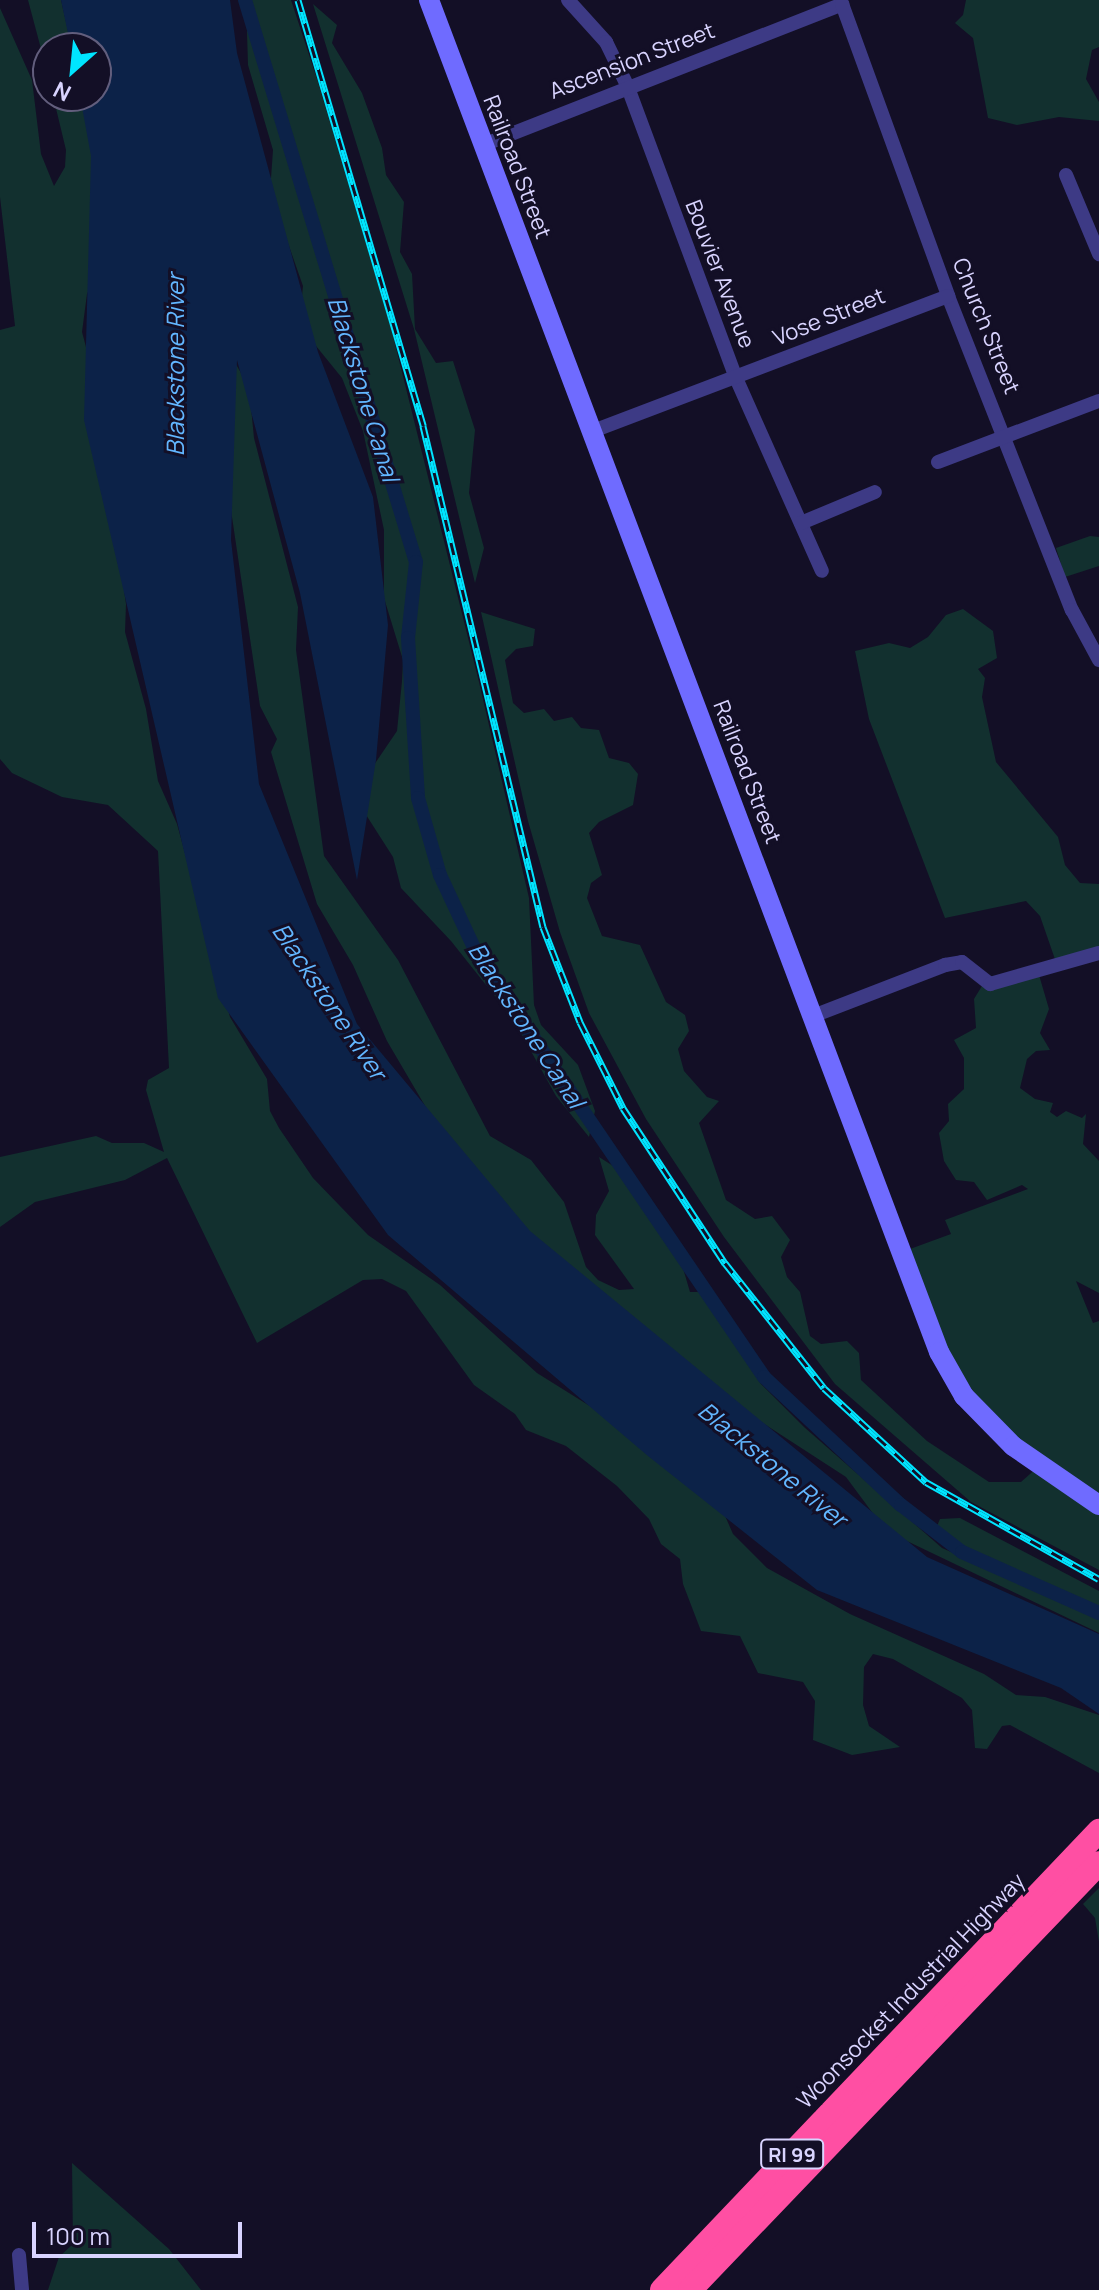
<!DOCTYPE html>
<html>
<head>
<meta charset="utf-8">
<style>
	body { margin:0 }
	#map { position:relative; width:1099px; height:2290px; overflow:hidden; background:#130f26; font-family:Manrope,sans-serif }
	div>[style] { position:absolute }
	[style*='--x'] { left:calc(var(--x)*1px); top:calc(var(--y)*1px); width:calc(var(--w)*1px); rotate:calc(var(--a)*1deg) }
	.green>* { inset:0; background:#12302f }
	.water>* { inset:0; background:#0c2248 }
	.canal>* { height:14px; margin:-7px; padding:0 7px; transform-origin:7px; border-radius:7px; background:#0c2248 }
	.street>* { height:14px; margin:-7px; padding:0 7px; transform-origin:7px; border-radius:7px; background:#3d3a85 }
	.secondary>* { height:20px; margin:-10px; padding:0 10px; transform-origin:10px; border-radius:10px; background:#6f6bff }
	.highway>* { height:24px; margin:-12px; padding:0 12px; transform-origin:12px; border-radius:12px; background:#ff4fa3 }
	.rail>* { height:7px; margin-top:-3.5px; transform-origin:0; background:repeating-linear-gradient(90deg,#130f26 0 12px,#00e5ff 0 24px); box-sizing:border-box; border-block:2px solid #00e5ff }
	span { translate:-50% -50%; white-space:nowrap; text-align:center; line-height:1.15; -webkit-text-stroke:6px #130f26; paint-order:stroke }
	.shield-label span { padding:2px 6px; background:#130f26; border:2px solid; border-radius:6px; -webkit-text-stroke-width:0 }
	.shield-label { font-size:20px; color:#d9d4ff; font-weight:700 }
	.street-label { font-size:22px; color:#d9d4ff }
	.water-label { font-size:24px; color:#62b6ff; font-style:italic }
	.north { position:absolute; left:32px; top:32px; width:80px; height:80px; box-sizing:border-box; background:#130f26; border:2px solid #625e7d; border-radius:50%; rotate:207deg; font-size:22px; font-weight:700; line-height:32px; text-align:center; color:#d9d4ff }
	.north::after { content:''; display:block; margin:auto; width:28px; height:36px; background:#00e5ff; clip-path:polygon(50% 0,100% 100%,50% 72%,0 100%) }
	.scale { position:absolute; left:32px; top:2222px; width:210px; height:36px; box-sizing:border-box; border:4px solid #d9d4ff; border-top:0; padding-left:10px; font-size:24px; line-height:28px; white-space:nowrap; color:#d9d4ff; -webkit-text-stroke:6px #130f26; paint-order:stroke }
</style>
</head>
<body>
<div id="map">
	<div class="green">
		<i style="clip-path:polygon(28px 0,61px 0,72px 48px,48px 48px,48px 75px)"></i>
		<i style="clip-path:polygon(246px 0,291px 0,318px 82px,392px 332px,479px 682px,529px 898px,534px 1005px,541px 1025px,578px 1065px,595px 1111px,589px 1137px,556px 1096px,513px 1019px,451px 941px,401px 888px,393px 857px,361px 807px,359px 787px,397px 731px,402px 681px,403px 660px,384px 598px,384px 530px,363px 431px,342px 378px,299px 325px,303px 286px,270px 192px,273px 150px,248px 65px)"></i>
		<i style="clip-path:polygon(966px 0,1099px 0,1099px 47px,1092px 50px,1086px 79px,1099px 102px,1099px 121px,1059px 117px,1017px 125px,988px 118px,973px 38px,955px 23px,963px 15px)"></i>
		<i style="clip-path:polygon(313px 4px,337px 25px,332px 43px,362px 93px,382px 148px,386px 175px,404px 202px,400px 252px,412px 274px,415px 329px,436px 363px,453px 361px,475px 430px,469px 493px,484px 548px,475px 583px,414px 329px)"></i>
		<i style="clip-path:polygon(0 8px,32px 80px,41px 154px,54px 186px,65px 167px,66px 150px,53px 96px,86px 96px,106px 253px,87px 294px,82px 332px,94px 377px,126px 604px,125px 632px,146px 709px,158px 781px,177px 824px,230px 1017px,267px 1079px,270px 1111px,279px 1128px,313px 1178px,368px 1235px,440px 1285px,537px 1373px,609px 1418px,719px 1502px,733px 1534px,767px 1568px,850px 1614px,984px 1674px,1016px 1695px,1045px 1697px,1099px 1715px,1099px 1773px,1010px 1725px,1002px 1726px,987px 1749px,975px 1748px,972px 1710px,962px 1698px,893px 1659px,873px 1654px,864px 1667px,863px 1705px,869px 1726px,900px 1747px,852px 1755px,813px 1740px,815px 1701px,803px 1682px,758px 1673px,740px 1636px,701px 1631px,683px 1584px,680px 1559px,661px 1544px,649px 1519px,617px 1486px,566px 1446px,526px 1430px,515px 1414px,474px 1385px,406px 1291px,382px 1279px,363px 1280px,257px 1343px,167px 1158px,125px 1180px,35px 1202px,0 1227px,0 1157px,96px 1136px,112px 1143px,144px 1143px,164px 1152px,146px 1090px,148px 1080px,169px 1068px,158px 851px,108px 805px,62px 797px,12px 773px,0 759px,0 330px,15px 326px,0 197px)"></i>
		<i style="clip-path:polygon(233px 359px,249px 387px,254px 438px,298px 607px,296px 650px,324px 856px,398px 960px,490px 1136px,531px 1160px,564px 1202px,586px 1267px,598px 1280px,619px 1290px,634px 1289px,595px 1235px,596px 1215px,609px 1191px,599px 1157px,629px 1176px,680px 1258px,690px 1292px,709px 1292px,713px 1312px,761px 1384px,804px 1427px,942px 1548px,1099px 1617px,1099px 1633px,886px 1531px,846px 1477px,610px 1324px,458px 1162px,387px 1041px,353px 965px,317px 904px,271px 752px,277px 739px,260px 706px,224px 463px)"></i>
		<i style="clip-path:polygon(1090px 536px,1099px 537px,1099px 566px,1065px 577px,1056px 548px)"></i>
		<i style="clip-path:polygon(963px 609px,993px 631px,997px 658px,978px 669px,985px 678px,982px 697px,996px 762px,1058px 837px,1065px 865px,1080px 883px,1099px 884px,1099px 955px,1057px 965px,1040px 916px,1026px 901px,945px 918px,869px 719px,855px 651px,889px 643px,910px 648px,928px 637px,946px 615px)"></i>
		<i style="clip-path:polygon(481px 612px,535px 629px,533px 646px,516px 649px,505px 660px,513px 703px,524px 713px,544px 709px,554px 721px,572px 717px,581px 728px,599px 730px,609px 758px,629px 763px,638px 774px,633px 805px,599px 822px,589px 833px,602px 875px,591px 883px,587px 898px,602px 936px,640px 945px,666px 1002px,685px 1015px,689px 1031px,678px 1049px,684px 1071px,707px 1097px,719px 1101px,699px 1123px,726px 1200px,755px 1219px,772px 1216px,790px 1240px,781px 1257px,787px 1277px,800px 1292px,810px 1336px,821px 1344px,847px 1341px,859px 1353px,861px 1380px,927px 1441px,989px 1482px,1021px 1482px,1039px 1466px,994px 1422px,944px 1349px,910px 1249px,951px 1234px,945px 1220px,1028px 1189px,1022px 1185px,987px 1200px,974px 1182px,956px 1180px,944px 1161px,939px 1133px,949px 1121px,948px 1104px,964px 1089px,964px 1058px,954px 1040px,976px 1028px,974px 999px,988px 976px,1039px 975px,1049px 1009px,1040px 1033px,1050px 1050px,1036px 1051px,1027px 1059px,1020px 1088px,1035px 1099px,1053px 1103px,1050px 1112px,1057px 1117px,1066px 1111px,1082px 1118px,1086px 1114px,1083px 1144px,1099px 1161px,1099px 1293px,1076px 1281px,1093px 1323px,1099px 1321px,1099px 1570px,971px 1502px,835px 1384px,724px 1237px,646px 1119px,589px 1013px,560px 932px,528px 821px)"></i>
		<i style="clip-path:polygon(960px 1518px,1099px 1591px,1099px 1607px,954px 1542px,937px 1526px,940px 1519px)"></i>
		<i style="clip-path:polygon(1099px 1888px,1099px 1942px,1095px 1918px,1083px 1904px)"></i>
		<i style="clip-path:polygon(72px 2163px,169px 2249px,201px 2290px,48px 2290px,59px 2257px,73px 2244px)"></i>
	</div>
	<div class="water">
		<i style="clip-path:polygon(61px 0,230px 0,237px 53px,318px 352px,373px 497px,388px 625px,376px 760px,357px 880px,300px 593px,237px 360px,231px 540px,259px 784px,357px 1024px,530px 1231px,927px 1557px,1099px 1634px,1099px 1714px,1061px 1688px,817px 1590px,648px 1456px,388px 1235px,218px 998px,84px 420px,91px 156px,80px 96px,96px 96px,96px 48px,71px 48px)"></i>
	</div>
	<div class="canal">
		<i style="--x:245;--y:0;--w:587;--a:73.08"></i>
		<i style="--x:416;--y:562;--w:76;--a:96"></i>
		<i style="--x:408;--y:638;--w:160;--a:86.4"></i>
		<i style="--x:418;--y:798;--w:80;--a:74.1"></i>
		<i style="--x:440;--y:875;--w:89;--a:64.9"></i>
		<i style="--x:478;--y:956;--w:509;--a:55.81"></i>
		<i style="--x:764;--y:1377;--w:187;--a:43.1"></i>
		<i style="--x:901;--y:1505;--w:77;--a:37.6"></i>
		<i style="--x:962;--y:1552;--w:150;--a:24"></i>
	</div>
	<div class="street">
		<i style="--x:568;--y:0;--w:57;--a:47.9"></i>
		<i style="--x:606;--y:42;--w:48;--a:64"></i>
		<i style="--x:627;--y:85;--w:313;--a:69.6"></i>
		<i style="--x:736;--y:378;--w:211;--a:66"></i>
		<i style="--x:483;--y:145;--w:386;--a:-21.4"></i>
		<i style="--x:842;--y:4;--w:311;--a:70"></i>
		<i style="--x:948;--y:296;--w:338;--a:68.5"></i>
		<i style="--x:1072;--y:610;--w:57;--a:61.6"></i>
		<i style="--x:1066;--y:175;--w:86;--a:67.3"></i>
		<i style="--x:593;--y:431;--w:380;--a:-20.8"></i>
		<i style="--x:938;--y:462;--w:172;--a:-20.8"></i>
		<i style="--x:801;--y:523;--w:80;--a:-22.7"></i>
		<i style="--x:813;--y:1016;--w:142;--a:-21.1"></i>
		<i style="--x:945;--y:965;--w:17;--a:-10"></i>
		<i style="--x:962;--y:962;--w:36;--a:38"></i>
		<i style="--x:990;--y:984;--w:113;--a:-15.9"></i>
		<i style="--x:19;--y:2255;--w:35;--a:85"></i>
	</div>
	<div class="secondary">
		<i style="--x:429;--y:0;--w:1445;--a:69.33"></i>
		<i style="--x:939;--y:1352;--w:51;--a:60.4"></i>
		<i style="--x:964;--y:1396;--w:70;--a:45.6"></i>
		<i style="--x:1013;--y:1446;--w:104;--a:34.5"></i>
	</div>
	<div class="highway">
		<i style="--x:662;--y:2290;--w:634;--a:-46.41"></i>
		<i style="--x:690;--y:2290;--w:591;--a:-46.23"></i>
	</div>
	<div class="rail">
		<i style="--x:298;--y:0;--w:444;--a:73.6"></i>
		<i style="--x:423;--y:426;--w:515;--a:76.53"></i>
		<i style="--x:543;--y:927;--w:102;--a:68.7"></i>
		<i style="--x:580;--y:1022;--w:96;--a:63.4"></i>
		<i style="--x:623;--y:1108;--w:186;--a:56.7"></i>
		<i style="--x:725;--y:1263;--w:159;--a:51.6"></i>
		<i style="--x:824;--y:1388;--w:139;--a:42.7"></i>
		<i style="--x:926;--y:1482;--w:198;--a:29.3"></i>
	</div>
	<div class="shield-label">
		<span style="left:792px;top:2154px">RI 99</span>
	</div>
	<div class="street-label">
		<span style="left:632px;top:61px;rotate:-21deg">Ascension Street</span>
		<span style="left:517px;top:167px;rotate:69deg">Railroad Street</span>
		<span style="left:720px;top:274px;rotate:69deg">Bouvier Avenue</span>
		<span style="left:829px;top:317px;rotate:-22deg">Vose Street</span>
		<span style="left:986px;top:326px;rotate:68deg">Church Street</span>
		<span style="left:747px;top:772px;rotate:69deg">Railroad Street</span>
		<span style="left:911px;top:1991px;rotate:-46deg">Woonsocket Industrial Highway</span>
	</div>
	<div class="water-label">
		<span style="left:175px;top:365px;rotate:-90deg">Blackstone River</span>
		<span style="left:364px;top:389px;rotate:73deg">Blackstone Canal</span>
		<span style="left:330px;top:1001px;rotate:56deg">Blackstone River</span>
		<span style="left:527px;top:1025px;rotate:57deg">Blackstone Canal</span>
		<span style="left:773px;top:1464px;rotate:39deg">Blackstone River</span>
	</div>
	<div class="north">N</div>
	<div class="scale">100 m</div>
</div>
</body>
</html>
